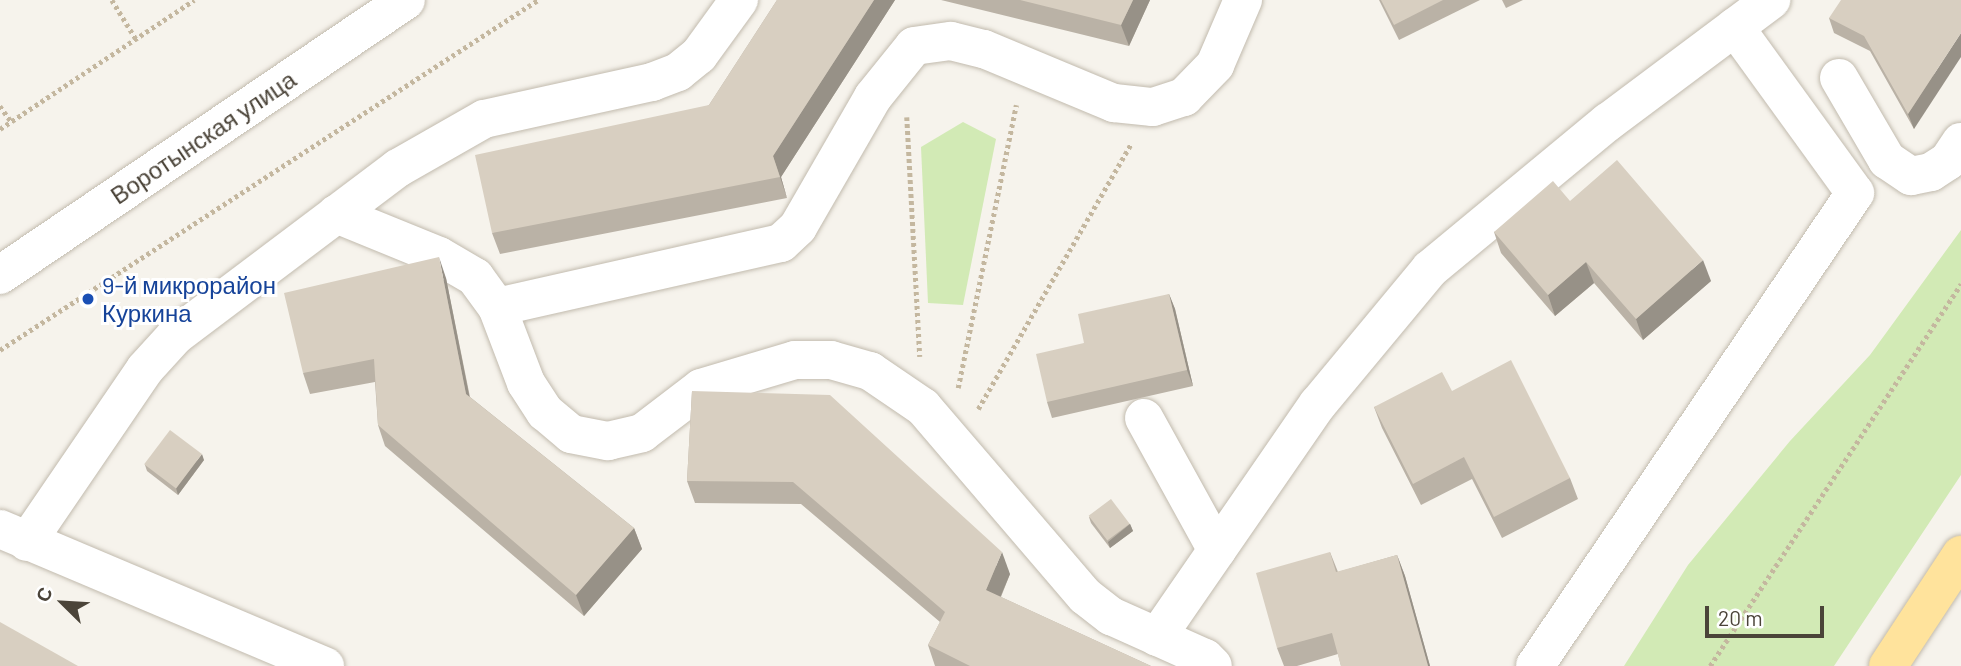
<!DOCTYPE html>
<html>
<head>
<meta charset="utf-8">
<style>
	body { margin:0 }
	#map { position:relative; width:1961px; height:666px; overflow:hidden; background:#f6f3ec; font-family:Barlow,sans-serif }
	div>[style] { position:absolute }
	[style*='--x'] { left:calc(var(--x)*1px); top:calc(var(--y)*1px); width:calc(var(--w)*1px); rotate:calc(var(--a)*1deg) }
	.green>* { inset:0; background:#d2eab5 }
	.path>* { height:4.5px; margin-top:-2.25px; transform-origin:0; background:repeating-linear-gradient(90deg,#c4b79f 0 3.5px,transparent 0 7px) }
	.roads { filter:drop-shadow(0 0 2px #c2bbae) drop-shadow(0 0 2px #c2bbae) }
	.minor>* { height:38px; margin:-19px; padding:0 19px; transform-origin:19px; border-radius:19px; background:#fff }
	.major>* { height:38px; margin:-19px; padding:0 19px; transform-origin:19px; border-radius:19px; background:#ffe39c }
	.wall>* { inset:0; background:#bab2a6 }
	.shaded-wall>* { inset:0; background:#979187 }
	.building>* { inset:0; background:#d8cfc1; transform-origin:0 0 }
	.dots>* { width:19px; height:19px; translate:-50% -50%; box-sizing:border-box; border:4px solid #fff; border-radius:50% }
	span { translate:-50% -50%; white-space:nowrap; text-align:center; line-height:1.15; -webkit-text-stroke:6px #fff; paint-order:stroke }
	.street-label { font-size:24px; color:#4b4439 }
	.transit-label { font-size:24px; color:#164399 }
	.left { translate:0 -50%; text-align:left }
	.north { position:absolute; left:28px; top:568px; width:70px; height:70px; -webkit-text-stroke:5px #fff; paint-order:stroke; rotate:294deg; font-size:19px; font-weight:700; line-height:28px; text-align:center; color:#4b4439 }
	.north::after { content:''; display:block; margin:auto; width:24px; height:32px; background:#4b4439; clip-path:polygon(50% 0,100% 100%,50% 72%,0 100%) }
	.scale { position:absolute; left:1705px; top:606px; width:119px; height:32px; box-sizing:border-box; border:4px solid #4b4439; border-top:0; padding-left:9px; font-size:21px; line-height:24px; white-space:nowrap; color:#4b4439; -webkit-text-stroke:5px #fff; paint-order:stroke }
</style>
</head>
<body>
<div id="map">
	<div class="green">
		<i style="clip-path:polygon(963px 122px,996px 139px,963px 305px,928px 303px,921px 147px)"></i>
		<i style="clip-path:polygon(1961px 230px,1961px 475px,1834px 666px,1624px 666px,1688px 565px,1790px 441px,1870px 355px)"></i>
	</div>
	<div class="path">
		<i style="--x:112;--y:0;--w:46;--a:58.4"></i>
		<i style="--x:0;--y:106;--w:19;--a:54"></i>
		<i style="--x:907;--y:117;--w:240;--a:86.9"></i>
		<i style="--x:0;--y:129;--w:233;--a:-33.6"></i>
		<i style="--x:0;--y:350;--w:642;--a:-33.05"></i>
		<i style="--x:958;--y:388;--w:289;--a:-78.4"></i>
		<i style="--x:978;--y:409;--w:306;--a:-60"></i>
		<i style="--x:1710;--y:666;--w:457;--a:-56.7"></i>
	</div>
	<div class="roads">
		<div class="minor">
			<i style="--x:1839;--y:78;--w:95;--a:59.7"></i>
			<i style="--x:1887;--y:160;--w:29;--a:34"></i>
			<i style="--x:1911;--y:176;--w:20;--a:-11"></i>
			<i style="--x:1931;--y:172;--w:20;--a:-33"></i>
			<i style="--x:1948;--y:161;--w:23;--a:-56"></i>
			<i style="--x:336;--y:214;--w:111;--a:22.2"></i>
			<i style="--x:439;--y:256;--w:42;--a:30.3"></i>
			<i style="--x:475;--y:277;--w:37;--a:54"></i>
			<i style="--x:497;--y:307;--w:81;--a:69.1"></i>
			<i style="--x:526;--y:383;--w:35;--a:57"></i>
			<i style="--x:545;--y:412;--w:34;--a:40"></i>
			<i style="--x:571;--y:434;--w:38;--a:11"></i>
			<i style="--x:608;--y:441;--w:35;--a:-13"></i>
			<i style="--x:642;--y:433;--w:74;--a:-37.3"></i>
			<i style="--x:701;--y:388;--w:98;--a:-16.6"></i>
			<i style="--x:795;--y:360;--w:36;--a:0"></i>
			<i style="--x:831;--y:360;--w:41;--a:15.8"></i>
			<i style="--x:870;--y:371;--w:64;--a:34.2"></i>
			<i style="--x:923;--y:407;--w:249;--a:49.4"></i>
			<i style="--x:1085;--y:596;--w:33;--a:38"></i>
			<i style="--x:1111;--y:616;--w:103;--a:24.1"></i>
			<i style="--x:1205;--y:658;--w:11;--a:45"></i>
			<i style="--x:0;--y:275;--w:490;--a:-34.1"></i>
			<i style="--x:497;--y:307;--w:291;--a:-12.7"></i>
			<i style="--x:781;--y:243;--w:23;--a:-43"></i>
			<i style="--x:798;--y:227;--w:150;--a:-60"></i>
			<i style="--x:873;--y:97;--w:65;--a:-51.2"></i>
			<i style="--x:914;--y:46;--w:37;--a:-8"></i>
			<i style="--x:951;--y:41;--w:34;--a:14"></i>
			<i style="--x:984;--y:49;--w:141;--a:22.6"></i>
			<i style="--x:1114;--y:103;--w:39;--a:6"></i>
			<i style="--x:1153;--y:107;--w:33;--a:-18"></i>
			<i style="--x:1184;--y:97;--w:45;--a:-45.9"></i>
			<i style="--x:1215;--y:65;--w:71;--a:-66.7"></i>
			<i style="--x:1144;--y:418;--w:151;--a:61.1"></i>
			<i style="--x:0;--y:529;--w:353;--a:22.9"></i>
			<i style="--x:27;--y:542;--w:209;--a:-55.7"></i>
			<i style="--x:145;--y:369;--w:45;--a:-47.7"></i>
			<i style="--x:175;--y:336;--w:279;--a:-37"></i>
			<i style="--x:398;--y:168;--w:99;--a:-29.7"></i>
			<i style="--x:484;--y:119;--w:172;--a:-12.4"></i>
			<i style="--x:652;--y:82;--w:28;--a:-21"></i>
			<i style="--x:678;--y:72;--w:27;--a:-39"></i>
			<i style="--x:699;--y:55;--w:68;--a:-54"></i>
			<i style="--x:1157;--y:637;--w:283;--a:-55.4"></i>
			<i style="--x:1318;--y:404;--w:175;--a:-50.3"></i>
			<i style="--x:1430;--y:269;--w:231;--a:-39.6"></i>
			<i style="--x:1608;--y:122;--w:204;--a:-36.8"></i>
			<i style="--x:1535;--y:666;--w:571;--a:-55.92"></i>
			<i style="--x:1855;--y:193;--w:205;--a:-125.9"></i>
		</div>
		<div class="major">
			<i style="--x:1888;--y:666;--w:133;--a:-56.7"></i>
		</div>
	</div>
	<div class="wall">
		<i style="clip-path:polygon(777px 0,895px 0,781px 177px,787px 198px,500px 254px,492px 233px,709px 105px)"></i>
		<i style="clip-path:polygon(941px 0,1150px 0,1129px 46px)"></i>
		<i style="clip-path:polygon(1379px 0,1480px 0,1399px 40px)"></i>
		<i style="clip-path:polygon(1502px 0,1523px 0,1506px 8px)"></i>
		<i style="clip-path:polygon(1961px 0,1914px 129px,1870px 51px,1834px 33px,1829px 18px)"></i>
		<i style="clip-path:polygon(1570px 201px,1711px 281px,1643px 340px,1594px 283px,1555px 316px,1501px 253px,1494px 232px)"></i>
		<i style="clip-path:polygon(446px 278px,470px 397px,634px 528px,642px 549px,584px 616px,385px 446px,378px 425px,375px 382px,310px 394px,303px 373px)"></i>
		<i style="clip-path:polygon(1169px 294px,1175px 309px,1193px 386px,1052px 418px,1047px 402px,1084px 343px)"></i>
		<i style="clip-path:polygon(692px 391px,1010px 574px,1001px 597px,1151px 666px,935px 666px,928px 645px,940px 622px,801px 504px,695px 503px,687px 481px)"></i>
		<i style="clip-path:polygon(1452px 391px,1570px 478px,1578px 499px,1502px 538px,1472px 479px,1421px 505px,1382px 428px,1374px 407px)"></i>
		<i style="clip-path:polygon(204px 460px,178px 495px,147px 471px,145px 465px)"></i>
		<i style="clip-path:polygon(1089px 517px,1130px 524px,1133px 531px,1110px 548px,1091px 523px)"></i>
		<i style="clip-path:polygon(1330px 552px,1338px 572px,1397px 555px,1405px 576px,1430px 666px,1341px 666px,1338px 654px,1297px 666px,1284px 666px,1277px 648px)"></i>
	</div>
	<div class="shaded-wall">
		<i style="clip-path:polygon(874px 0,895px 0,781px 177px,787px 198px,773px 156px)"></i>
		<i style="clip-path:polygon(1133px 0,1150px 0,1129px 46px,1121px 25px)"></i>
		<i style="clip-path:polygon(1961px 33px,1961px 57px,1914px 129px,1908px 114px)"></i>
		<i style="clip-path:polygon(439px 257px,446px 278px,473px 415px,466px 394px)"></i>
		<i style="clip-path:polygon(1703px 260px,1711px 281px,1643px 340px,1636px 319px)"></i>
		<i style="clip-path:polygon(1586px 262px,1594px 283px,1555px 316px,1548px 295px)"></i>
		<i style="clip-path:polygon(1169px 294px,1175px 309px,1193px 386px,1187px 370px)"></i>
		<i style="clip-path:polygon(202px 454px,204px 460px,178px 495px,176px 488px)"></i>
		<i style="clip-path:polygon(1130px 524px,1133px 531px,1110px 548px,1108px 542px)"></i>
		<i style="clip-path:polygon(634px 528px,642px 549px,584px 616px,576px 595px)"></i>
		<i style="clip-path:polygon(1002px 552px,1010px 574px,994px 612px,986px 590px)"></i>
		<i style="clip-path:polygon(1397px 555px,1405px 576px,1430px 666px,1428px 666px)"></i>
	</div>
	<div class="building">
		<i style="clip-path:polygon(777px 0,874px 0,773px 156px,780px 177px,492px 233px,475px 155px,709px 105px)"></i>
		<i style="clip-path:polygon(1020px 0,1133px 0,1121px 25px)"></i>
		<i style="clip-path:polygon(1381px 0,1443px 0,1394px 25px)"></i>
		<i style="clip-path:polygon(1841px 0,1961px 0,1961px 33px,1908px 114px,1864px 36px,1829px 18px)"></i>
		<i style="clip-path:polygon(1617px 160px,1703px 260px,1636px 319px,1586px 262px,1548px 295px,1494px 232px,1553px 181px,1570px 201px)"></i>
		<i style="clip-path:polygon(439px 257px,466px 394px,634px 528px,576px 595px,378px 425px,374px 359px,303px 373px,284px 293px)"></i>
		<i style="clip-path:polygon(1169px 294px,1187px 370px,1047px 402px,1036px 354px,1084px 343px,1078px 314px)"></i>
		<i style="clip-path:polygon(1511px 360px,1570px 478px,1494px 517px,1464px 457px,1413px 484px,1374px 407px,1442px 372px,1452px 391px)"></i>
		<i style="clip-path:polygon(692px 391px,830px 395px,1002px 552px,986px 590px,1151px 666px,970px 666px,928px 645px,945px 612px,793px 482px,687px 481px)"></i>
		<i style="left:170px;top:430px;width:40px;height:43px;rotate:37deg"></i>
		<i style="left:1111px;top:499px;width:31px;height:28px;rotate:53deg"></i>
		<i style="clip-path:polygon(1330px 552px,1336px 572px,1397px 555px,1428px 666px,1341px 666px,1332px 633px,1277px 648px,1256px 573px)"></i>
		<i style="clip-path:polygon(0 622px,78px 666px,0 666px)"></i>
	</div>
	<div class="dots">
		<i style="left:88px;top:299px;background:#1a4fb4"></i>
	</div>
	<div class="street-label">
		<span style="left:203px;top:137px;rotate:-34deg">Воротынская улица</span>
	</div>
	<div class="transit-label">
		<span class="left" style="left:102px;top:299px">9-й микрорайон<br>Куркина</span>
	</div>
	<div class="north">С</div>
	<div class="scale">20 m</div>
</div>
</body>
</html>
